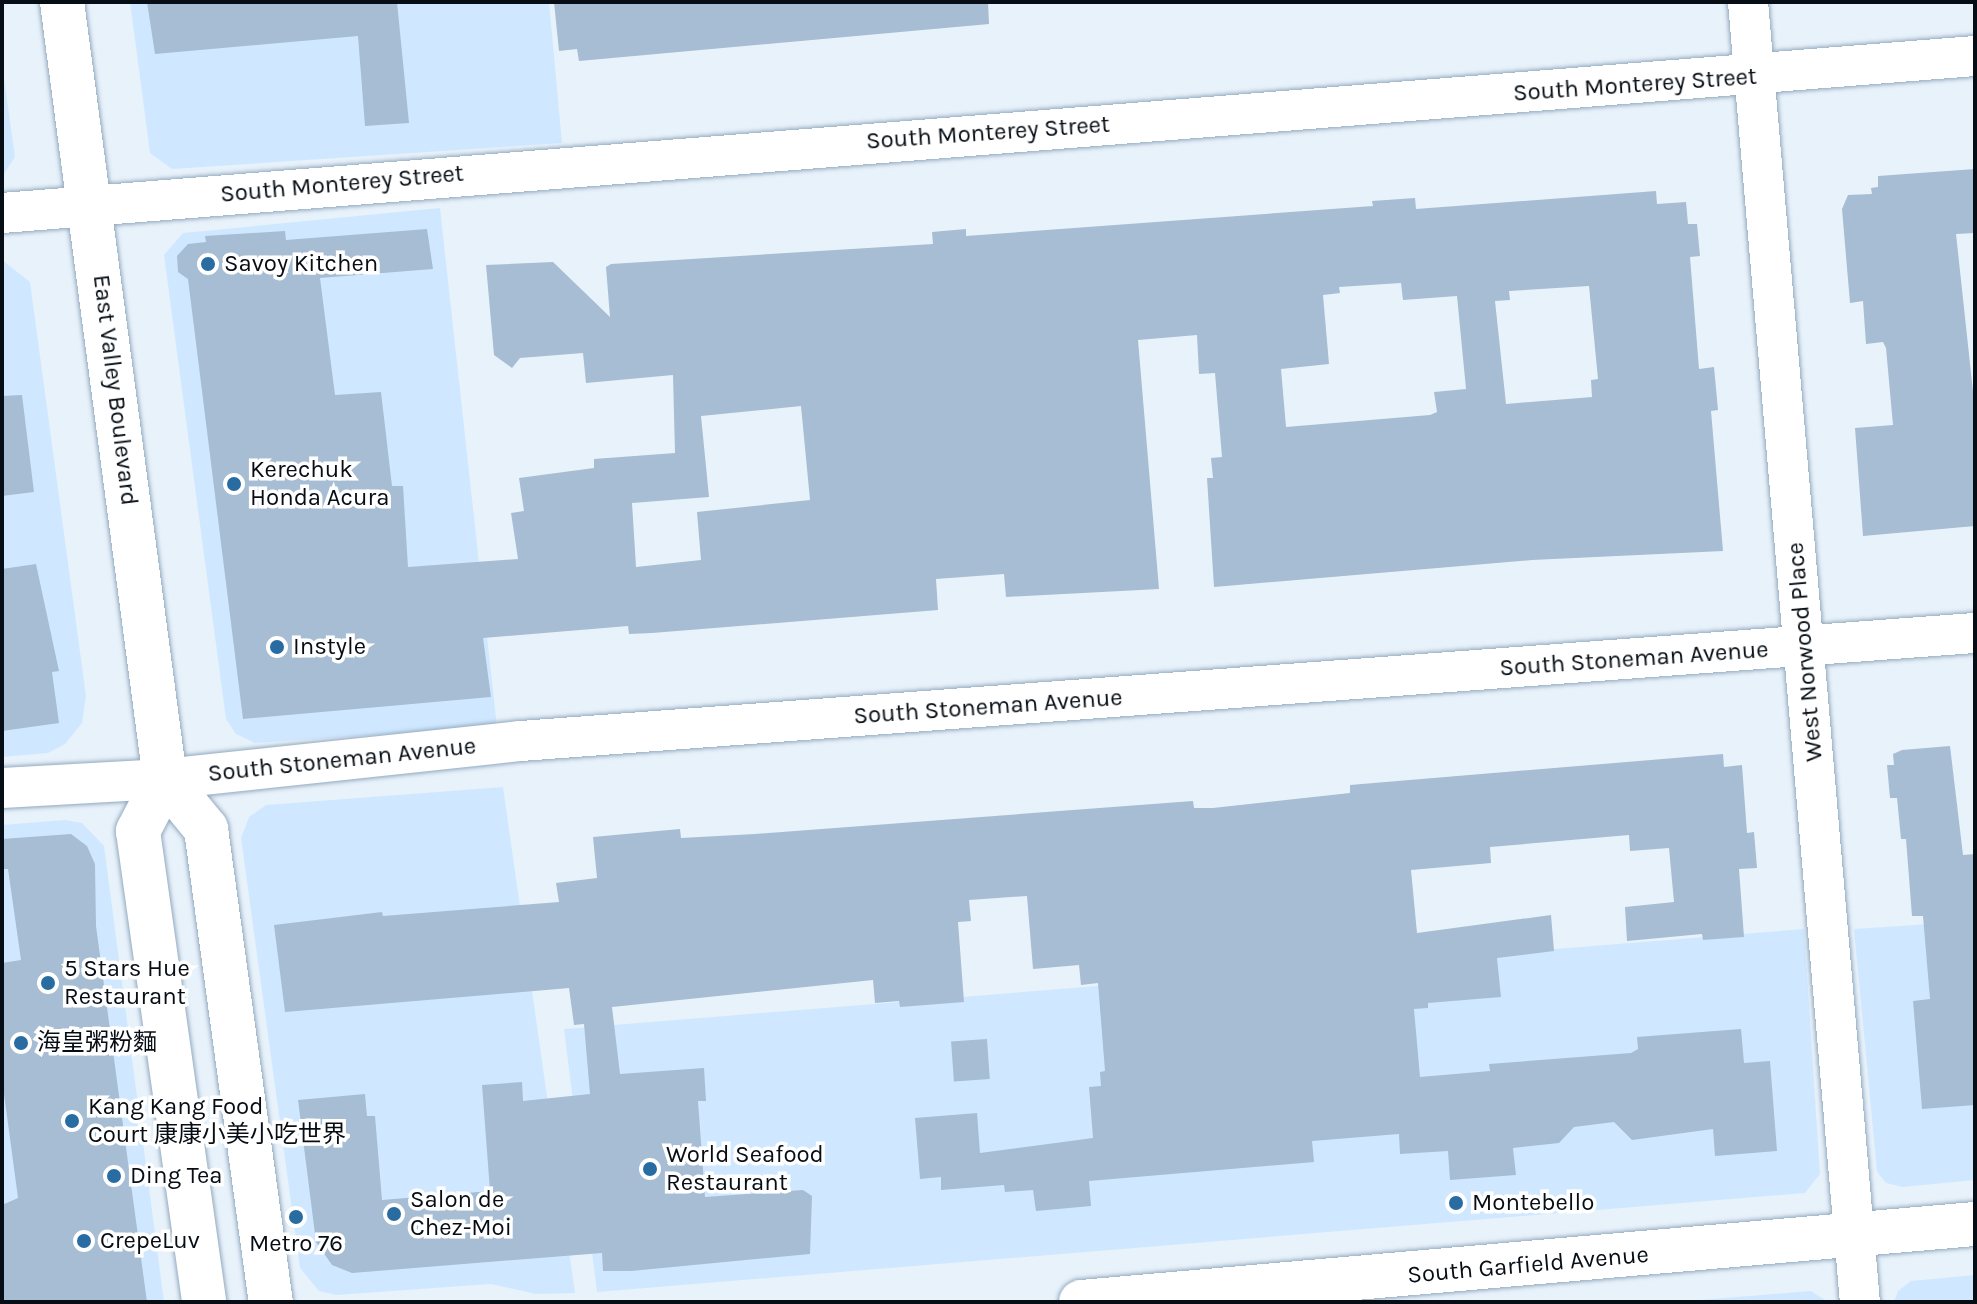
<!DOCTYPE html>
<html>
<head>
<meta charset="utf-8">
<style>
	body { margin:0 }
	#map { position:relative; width:1977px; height:1304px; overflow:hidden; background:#e8f2fb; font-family:Karla,"Noto Sans SC",sans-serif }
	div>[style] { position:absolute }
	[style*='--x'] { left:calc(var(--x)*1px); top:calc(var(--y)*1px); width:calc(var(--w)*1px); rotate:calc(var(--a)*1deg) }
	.built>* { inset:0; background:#d0e8ff }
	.building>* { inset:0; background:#a6bdd3; transform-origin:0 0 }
	.roads { filter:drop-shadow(0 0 2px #93aabf) drop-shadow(0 0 2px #93aabf) }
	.minor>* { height:40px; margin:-20px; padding:0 20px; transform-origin:20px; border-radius:20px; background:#fff }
	.secondary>* { height:44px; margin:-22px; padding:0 22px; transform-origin:22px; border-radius:22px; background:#fff }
	.primary>* { height:44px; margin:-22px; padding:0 22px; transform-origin:22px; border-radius:22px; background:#fff }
	.dots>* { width:22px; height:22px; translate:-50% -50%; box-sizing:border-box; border:4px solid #fff; border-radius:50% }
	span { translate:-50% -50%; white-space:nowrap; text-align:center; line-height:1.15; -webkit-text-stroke:7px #fff; paint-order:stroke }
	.street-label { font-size:24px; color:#060d14 }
	.poi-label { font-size:24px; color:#060d14 }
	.left { translate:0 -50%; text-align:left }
	.frame { position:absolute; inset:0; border:4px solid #060d14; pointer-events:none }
</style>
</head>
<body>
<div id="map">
	<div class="built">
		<i style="clip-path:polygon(130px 2px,549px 2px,562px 143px,172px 169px,150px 153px)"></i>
		<i style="clip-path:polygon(2px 64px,15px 157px,2px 177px)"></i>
		<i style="clip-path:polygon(440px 208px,497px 727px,255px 743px,236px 734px,226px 719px,164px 255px,183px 233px)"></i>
		<i style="clip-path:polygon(2px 260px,30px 282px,86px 696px,82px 723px,65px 744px,48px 753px,2px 757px)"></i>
		<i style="clip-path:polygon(503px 787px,575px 1293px,536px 1294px,491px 1284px,336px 1295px,319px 1291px,300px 1268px,241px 838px,249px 817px,266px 805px)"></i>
		<i style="clip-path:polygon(65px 820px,82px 823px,104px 846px,164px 1302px,2px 1302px,2px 825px)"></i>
		<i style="clip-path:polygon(1975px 921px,1975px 1180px,1903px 1187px,1886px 1183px,1877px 1172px,1854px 929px)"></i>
		<i style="clip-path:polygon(1804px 929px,1820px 1174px,1805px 1193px,597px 1292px,564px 1029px)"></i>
		<i style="clip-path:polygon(1975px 1275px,1975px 1302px,1894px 1302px,1898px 1291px,1911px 1281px)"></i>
		<i style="clip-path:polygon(1811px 1291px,1828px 1302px,1675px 1302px)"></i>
	</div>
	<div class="building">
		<i style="clip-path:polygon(147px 2px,397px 2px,409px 123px,365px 126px,358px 36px,155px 54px)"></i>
		<i style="clip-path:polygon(554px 2px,988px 2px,989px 24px,579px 61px,577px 49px,559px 51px)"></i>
		<i style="clip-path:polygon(1975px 169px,1975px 233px,1956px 234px,1975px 410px,1975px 526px,1863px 536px,1855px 428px,1893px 425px,1886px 348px,1883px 342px,1866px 344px,1863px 301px,1850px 303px,1842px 209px,1848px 195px,1872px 194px,1871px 188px,1878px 187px,1878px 176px)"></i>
		<i style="clip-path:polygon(evenodd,1656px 191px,1657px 204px,1686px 202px,1688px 224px,1697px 224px,1700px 256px,1690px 257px,1699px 369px,1714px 367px,1718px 410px,1711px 411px,1723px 551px,1532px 560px,1214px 587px,1207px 478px,1213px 478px,1211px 458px,1222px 457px,1215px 373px,1199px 374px,1197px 335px,1138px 340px,1159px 589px,1006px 597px,1004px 574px,936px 579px,938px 610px,652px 633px,629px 634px,628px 626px,483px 638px,491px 697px,243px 719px,188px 279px,178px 272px,177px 256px,188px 244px,206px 242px,205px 236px,285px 231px,286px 240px,427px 229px,433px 269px,320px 278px,335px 395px,381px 392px,392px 486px,403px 486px,408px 567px,518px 559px,511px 513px,524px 511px,519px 478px,594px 468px,594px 459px,675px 453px,673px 375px,586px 383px,583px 353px,520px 358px,512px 368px,494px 355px,486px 265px,553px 262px,610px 317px,606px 267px,611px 264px,933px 244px,932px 232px,966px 229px,966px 236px,1373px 206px,1372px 201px,1415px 198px,1416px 209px,1656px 191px,1401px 283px,1403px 300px,1457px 296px,1466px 389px,1434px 392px,1437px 412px,1430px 415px,1286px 427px,1281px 369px,1329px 364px,1323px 295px,1340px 293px,1339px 287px,1401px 283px,1656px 191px,1589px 286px,1598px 379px,1591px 380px,1592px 397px,1506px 404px,1495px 301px,1510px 300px,1509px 291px,1589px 286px,1656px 191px,801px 406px,810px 500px,697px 512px,701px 560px,636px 567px,632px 503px,709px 497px,701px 416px,801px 406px)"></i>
		<i style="clip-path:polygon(22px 395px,34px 492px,2px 496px,2px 396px)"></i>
		<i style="clip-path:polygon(36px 564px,59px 671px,52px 672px,59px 723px,2px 731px,2px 569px)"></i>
		<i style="clip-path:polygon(1950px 746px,1963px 855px,1975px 854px,1975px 1105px,1922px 1109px,1913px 1001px,1930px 999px,1923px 916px,1912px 916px,1906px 839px,1901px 839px,1897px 798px,1890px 798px,1887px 765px,1894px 765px,1893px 754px,1902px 750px)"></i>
		<i style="clip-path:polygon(1723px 754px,1724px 767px,1742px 765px,1747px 833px,1754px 832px,1757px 868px,1739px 869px,1744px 937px,1703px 940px,1702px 934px,1627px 941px,1625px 907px,1674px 902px,1669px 848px,1630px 851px,1629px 835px,1490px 847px,1491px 863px,1411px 870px,1417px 933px,1551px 915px,1554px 951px,1497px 958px,1501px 997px,1428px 1003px,1428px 1008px,1414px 1009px,1420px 1077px,1490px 1071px,1489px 1064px,1631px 1053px,1638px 1049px,1637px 1037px,1741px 1029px,1744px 1063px,1770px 1061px,1777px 1151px,1715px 1156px,1713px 1129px,1632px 1140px,1614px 1122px,1574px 1127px,1559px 1143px,1513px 1148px,1516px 1175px,1450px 1180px,1448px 1151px,1400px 1154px,1399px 1134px,1312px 1141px,1314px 1162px,1089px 1181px,1091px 1206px,1036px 1211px,1033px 1190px,1005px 1192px,1004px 1185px,941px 1190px,941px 1177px,920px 1179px,915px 1118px,977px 1113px,980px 1153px,1093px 1138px,1089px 1087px,1101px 1086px,1100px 1072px,1105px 1071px,1098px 983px,1081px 985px,1079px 965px,1033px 969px,1027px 896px,969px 900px,971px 921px,958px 922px,964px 1002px,900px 1007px,899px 1001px,875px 1003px,873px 980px,612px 1007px,620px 1074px,704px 1068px,706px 1101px,698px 1101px,705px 1197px,803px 1190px,812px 1196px,810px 1254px,631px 1271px,603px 1271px,602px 1253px,352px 1273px,332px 1265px,316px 1242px,298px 1100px,365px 1094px,367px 1116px,375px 1116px,382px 1200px,490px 1191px,482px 1085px,522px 1082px,523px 1101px,590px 1094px,584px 1024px,574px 1025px,569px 988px,285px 1012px,274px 925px,382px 912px,383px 916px,559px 902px,556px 883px,597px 878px,593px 837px,680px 829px,681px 838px,755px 834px,1193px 801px,1194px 808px,1213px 808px,1350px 793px,1350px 785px)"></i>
		<i style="clip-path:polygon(71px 834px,87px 846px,95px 864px,96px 926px,147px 1302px,2px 1302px,2px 1205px,18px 1198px,2px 1079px,2px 963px,21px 960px,8px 869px,2px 869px,2px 839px)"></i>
		<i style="left:987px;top:1039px;width:40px;height:36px;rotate:86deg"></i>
	</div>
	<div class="roads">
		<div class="minor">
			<i style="--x:1748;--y:2;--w:1305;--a:85.08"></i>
			<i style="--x:2;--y:213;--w:1979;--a:-4.55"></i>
			<i style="--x:2;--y:788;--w:163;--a:-3.2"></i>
			<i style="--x:165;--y:779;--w:358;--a:-6.1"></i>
			<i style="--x:521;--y:741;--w:1458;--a:-4.25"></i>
		</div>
		<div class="secondary">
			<i style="--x:1081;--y:1302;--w:897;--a:-4.99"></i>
		</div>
		<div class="primary">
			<i style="--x:62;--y:2;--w:784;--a:82.45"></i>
			<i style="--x:165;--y:779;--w:65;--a:50.6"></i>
			<i style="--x:206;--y:829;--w:477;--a:82.2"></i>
			<i style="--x:165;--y:779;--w:59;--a:117.4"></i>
			<i style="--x:138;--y:831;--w:476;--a:82"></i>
		</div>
	</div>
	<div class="dots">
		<i style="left:208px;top:264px;background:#286ca1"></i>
		<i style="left:234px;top:484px;background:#286ca1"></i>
		<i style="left:277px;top:647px;background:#286ca1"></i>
		<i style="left:48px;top:983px;background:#286ca1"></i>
		<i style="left:21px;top:1043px;background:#286ca1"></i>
		<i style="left:72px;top:1121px;background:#286ca1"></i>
		<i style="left:650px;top:1169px;background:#286ca1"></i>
		<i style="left:114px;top:1176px;background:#286ca1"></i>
		<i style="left:1456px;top:1203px;background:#286ca1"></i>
		<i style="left:394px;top:1214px;background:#286ca1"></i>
		<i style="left:296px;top:1217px;background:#286ca1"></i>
		<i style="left:84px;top:1241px;background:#286ca1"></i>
	</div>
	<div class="street-label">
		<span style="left:1635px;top:85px;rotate:-4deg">South Monterey Street</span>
		<span style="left:988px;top:133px;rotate:-4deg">South Monterey Street</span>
		<span style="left:342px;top:184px;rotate:-5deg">South Monterey Street</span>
		<span style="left:115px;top:390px;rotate:83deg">East Valley Boulevard</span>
		<span style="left:1805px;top:652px;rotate:-95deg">West Norwood Place</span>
		<span style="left:1634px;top:659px;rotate:-4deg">South Stoneman Avenue</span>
		<span style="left:988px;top:707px;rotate:-4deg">South Stoneman Avenue</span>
		<span style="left:342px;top:760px;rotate:-6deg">South Stoneman Avenue</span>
		<span style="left:1528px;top:1265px;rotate:-5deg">South Garfield Avenue</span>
	</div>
	<div class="poi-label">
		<span class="left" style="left:224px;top:264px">Savoy Kitchen</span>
		<span class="left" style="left:250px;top:484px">Kerechuk<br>Honda Acura</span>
		<span class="left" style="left:293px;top:647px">Instyle</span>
		<span class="left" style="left:64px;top:983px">5 Stars Hue<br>Restaurant</span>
		<span class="left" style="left:37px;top:1043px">海皇粥粉麵</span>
		<span class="left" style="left:88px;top:1121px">Kang Kang Food<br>Court 康康小美小吃世界</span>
		<span class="left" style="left:666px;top:1169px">World Seafood<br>Restaurant</span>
		<span class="left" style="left:130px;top:1176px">Ding Tea</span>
		<span class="left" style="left:410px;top:1214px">Salon de<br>Chez-Moi</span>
		<span class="left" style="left:1472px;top:1203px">Montebello</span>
		<span class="left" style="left:100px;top:1241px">CrepeLuv</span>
		<span style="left:296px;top:1244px">Metro 76</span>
	</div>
	<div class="frame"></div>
</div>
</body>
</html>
